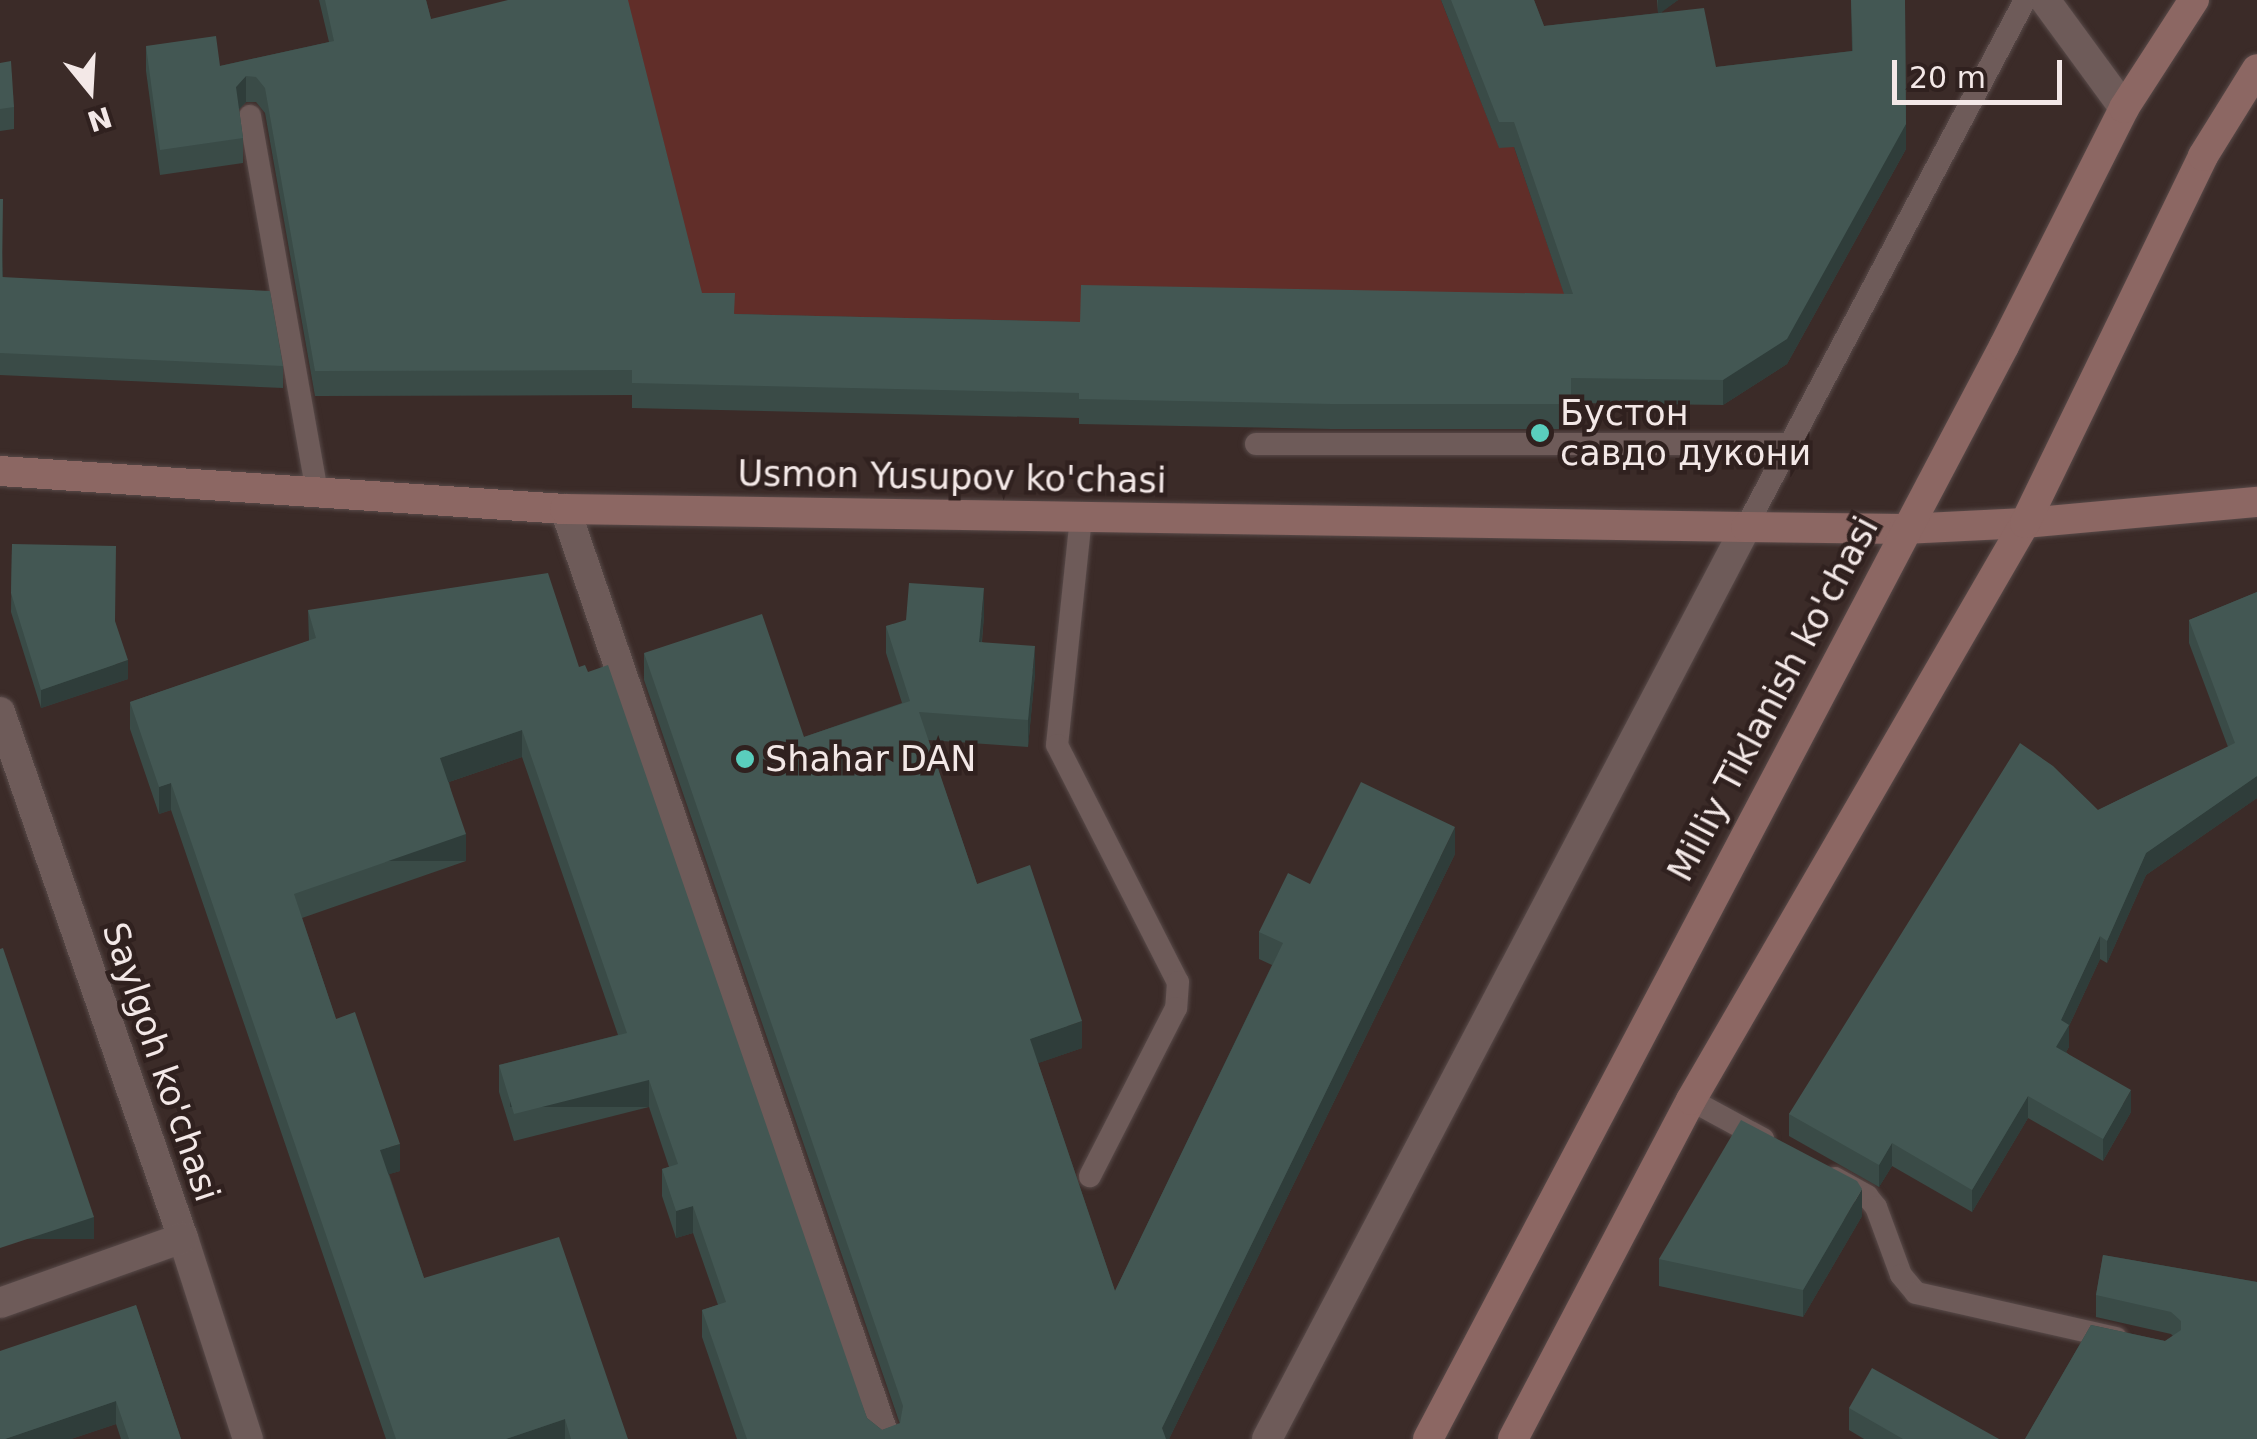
<!DOCTYPE html>
<html>
<head>
<meta charset="utf-8">
<style>
	body { margin:0 }
	#map { position:relative; width:2257px; height:1439px; overflow:hidden; background:#3b2b28; font-family:"DejaVu Sans",sans-serif }
	div>[style] { position:absolute }
	[style*='--x'] { left:calc(var(--x)*1px); top:calc(var(--y)*1px); width:calc(var(--w)*1px); rotate:calc(var(--a)*1deg) }
	.green>* { inset:0; background:#612e29 }
	.roads { filter:drop-shadow(0 0 2px #584a49) drop-shadow(0 0 2px #584a49) }
	.service>* { height:22px; margin:-11px; padding:0 11px; transform-origin:11px; border-radius:11px; background:#6e5b59 }
	.minor>* { height:30px; margin:-15px; padding:0 15px; transform-origin:15px; border-radius:15px; background:#6e5b59 }
	.secondary>* { height:30px; margin:-15px; padding:0 15px; transform-origin:15px; border-radius:15px; background:#8c6763 }
	.wall>* { inset:0; background:#3a4b47 }
	.shaded-wall>* { inset:0; background:#2f3d3a; transform-origin:0 0 }
	.building>* { inset:0; background:#435753 }
	.dots>* { width:28px; height:28px; translate:-50% -50%; box-sizing:border-box; border:5px solid #30211f; border-radius:50% }
	span { translate:-50% -50%; white-space:nowrap; text-align:center; line-height:1.15; -webkit-text-stroke:9px #30211f; paint-order:stroke }
	.poi-label { font-size:35px; color:#f3e8e7 }
	.left { translate:0 -50%; text-align:left }
	.street-label { font-size:35px; color:#f3e8e7 }
	.north { position:absolute; left:40px; top:40px; width:100px; height:100px; -webkit-text-stroke:8px #30211f; paint-order:stroke; rotate:162deg; font-size:28px; font-weight:700; line-height:40px; text-align:center; color:#f3e8e7 }
	.north::after { content:''; display:block; margin:auto; width:35px; height:45px; background:#f3e8e7; clip-path:polygon(50% 0,100% 100%,50% 72%,0 100%) }
	.scale { position:absolute; left:1892px; top:60px; width:170px; height:45px; box-sizing:border-box; border:5px solid #f3e8e7; border-top:0; padding-left:12px; font-size:30px; line-height:35px; white-space:nowrap; color:#f3e8e7; -webkit-text-stroke:8px #30211f; paint-order:stroke }
</style>
</head>
<body>
<div id="map">
	<div class="green">
		<i style="clip-path:polygon(622px 0,1441px 0,1499px 147px,1514px 147px,1573px 319px,1080px 345px,703px 318px)"></i>
	</div>
	<div class="roads">
		<div class="service">
			<i style="--x:250;--y:116;--w:383;--a:79.9"></i>
			<i style="--x:1256;--y:444;--w:536;--a:0"></i>
			<i style="--x:1081;--y:517;--w:229;--a:96"></i>
			<i style="--x:1057;--y:745;--w:266;--a:63"></i>
			<i style="--x:1178;--y:982;--w:26;--a:94"></i>
			<i style="--x:1176;--y:1008;--w:189;--a:117.1"></i>
			<i style="--x:1746;--y:527;--w:596;--a:-62.1"></i>
			<i style="--x:1691;--y:1100;--w:82;--a:28.4"></i>
			<i style="--x:1835;--y:1178;--w:37;--a:29"></i>
			<i style="--x:1867;--y:1196;--w:14;--a:51"></i>
			<i style="--x:1876;--y:1207;--w:72;--a:69.8"></i>
			<i style="--x:1901;--y:1275;--w:23;--a:50"></i>
			<i style="--x:1916;--y:1293;--w:205;--a:12.7"></i>
		</div>
		<div class="minor">
			<i style="--x:2045;--y:0;--w:134;--a:53.8"></i>
			<i style="--x:565;--y:509;--w:984;--a:71.01"></i>
			<i style="--x:0;--y:712;--w:557;--a:70.82"></i>
			<i style="--x:183;--y:1238;--w:211;--a:72.1"></i>
			<i style="--x:0;--y:1303;--w:194;--a:-19.6"></i>
			<i style="--x:1267;--y:1439;--w:1030;--a:-62.29"></i>
		</div>
		<div class="secondary">
			<i style="--x:0;--y:471;--w:566;--a:3.85"></i>
			<i style="--x:565;--y:509;--w:1181;--a:0.87"></i>
			<i style="--x:1746;--y:527;--w:158;--a:0.7"></i>
			<i style="--x:1904;--y:529;--w:121;--a:-2.8"></i>
			<i style="--x:2025;--y:523;--w:233;--a:-5.2"></i>
			<i style="--x:1428;--y:1439;--w:1235;--a:-62.21"></i>
			<i style="--x:2004;--y:346;--w:267;--a:-63.2"></i>
			<i style="--x:2124;--y:108;--w:129;--a:-57.1"></i>
			<i style="--x:1513;--y:1439;--w:383;--a:-62.3"></i>
			<i style="--x:1691;--y:1100;--w:667;--a:-59.94"></i>
			<i style="--x:2025;--y:523;--w:408;--a:-64.1"></i>
			<i style="--x:2203;--y:156;--w:102;--a:-58.2"></i>
		</div>
	</div>
	<div class="wall">
		<i style="clip-path:polygon(319px 0,426px 0,431px 19px,702px 293px,735px 314px,1080px 322px,1564px 294px,1514px 147px,1499px 148px,1441px 0,1534px 0,1544px 26px,1658px 13px,1657px 0,1678px 0,1661px 12px,1716px 67px,1852px 51px,1851px 0,1905px 0,1906px 149px,1787px 364px,1723px 405px,1571px 403px,1571px 429px,1332px 429px,1079px 424px,1079px 418px,632px 408px,632px 395px,315px 396px,265px 113px,256px 102px,246px 102px,239px 109px,243px 138px,243px 163px,160px 175px,146px 71px,146px 46px,220px 66px,329px 42px)"></i>
		<i style="clip-path:polygon(0 63px,14px 107px,14px 129px,0 131px)"></i>
		<i style="clip-path:polygon(0 199px,3px 277px,283px 366px,283px 388px,0 375px)"></i>
		<i style="clip-path:polygon(12px 544px,128px 679px,41px 708px,11px 612px)"></i>
		<i style="clip-path:polygon(2257px 592px,2257px 798px,2146px 875px,2107px 963px,2100px 959px,2069px 1026px,2069px 1047px,2066px 1052px,2131px 1112px,2103px 1161px,2028px 1118px,1972px 1212px,1892px 1166px,1879px 1187px,1789px 1136px,1789px 1114px,2098px 810px,2228px 747px,2189px 643px,2189px 620px)"></i>
		<i style="clip-path:polygon(308px 610px,579px 667px,867px 1418px,882px 1430px,900px 1424px,644px 680px,644px 653px,804px 737px,902px 703px,886px 653px,886px 626px,984px 615px,982px 642px,1035px 673px,1028px 747px,928px 740px,977px 884px,1082px 1048px,1038px 1063px,1115px 1291px,1272px 965px,1259px 959px,1259px 932px,1310px 884px,1455px 854px,1169px 1439px,737px 1439px,702px 1337px,702px 1310px,718px 1305px,693px 1233px,676px 1238px,662px 1196px,662px 1169px,669px 1167px,649px 1107px,514px 1141px,499px 1092px,499px 1065px,618px 1035px,522px 757px,449px 782px,466px 861px,302px 918px,336px 1019px,400px 1171px,389px 1174px,424px 1278px,628px 1439px,386px 1439px,171px 810px,159px 814px,130px 729px,130px 702px,309px 641px)"></i>
		<i style="clip-path:polygon(1862px 1216px,1803px 1317px,1659px 1286px,1659px 1259px)"></i>
		<i style="clip-path:polygon(2103px 1255px,2257px 1282px,2257px 1439px,2025px 1439px,2091px 1325px,2165px 1341px,2173px 1336px,2171px 1334px,2096px 1317px,2096px 1295px)"></i>
		<i style="clip-path:polygon(136px 1305px,181px 1439px,121px 1439px,116px 1424px,71px 1439px,0 1439px)"></i>
		<i style="clip-path:polygon(1849px 1408px,1999px 1439px,1864px 1439px,1849px 1430px)"></i>
	</div>
	<div class="shaded-wall">
		<i style="clip-path:polygon(1658px 0,1678px 0,1658px 15px)"></i>
		<i style="clip-path:polygon(246px 76px,246px 102px,236px 112px,236px 87px)"></i>
		<i style="clip-path:polygon(1906px 124px,1906px 149px,1787px 364px,1723px 405px,1723px 380px)"></i>
		<i style="clip-path:polygon(984px 588px,984px 615px,979px 669px,979px 642px)"></i>
		<i style="clip-path:polygon(1035px 646px,1035px 673px,1028px 747px,1028px 720px)"></i>
		<i style="clip-path:polygon(128px 660px,128px 679px,41px 708px,41px 690px)"></i>
		<i style="clip-path:polygon(522px 730px,522px 757px,440px 785px,440px 758px)"></i>
		<i style="clip-path:polygon(2257px 776px,2257px 798px,2146px 875px,2107px 963px,2107px 941px,2146px 853px)"></i>
		<i style="clip-path:polygon(171px 783px,171px 810px,159px 814px,159px 787px)"></i>
		<i style="clip-path:polygon(1455px 827px,1455px 854px,1169px 1439px,1162px 1439px,1162px 1428px)"></i>
		<i style="left:466px;top:834px;width:27px;height:182px;rotate:90deg"></i>
		<i style="clip-path:polygon(2100px 936px,2100px 959px,2069px 1026px,2069px 1047px,2056px 1069px,2056px 1047px,2061px 1020px)"></i>
		<i style="clip-path:polygon(1082px 1021px,1082px 1048px,1030px 1066px,1030px 1039px)"></i>
		<i style="left:649px;top:1080px;width:27px;height:139px;rotate:90deg"></i>
		<i style="clip-path:polygon(2131px 1090px,2131px 1112px,2103px 1161px,2103px 1139px)"></i>
		<i style="clip-path:polygon(2028px 1096px,2028px 1118px,1972px 1212px,1972px 1190px)"></i>
		<i style="clip-path:polygon(1892px 1143px,1892px 1166px,1879px 1187px,1879px 1165px)"></i>
		<i style="clip-path:polygon(400px 1144px,400px 1171px,380px 1177px,380px 1150px)"></i>
		<i style="clip-path:polygon(1862px 1189px,1862px 1216px,1803px 1317px,1803px 1290px)"></i>
		<i style="clip-path:polygon(693px 1206px,693px 1233px,676px 1238px,676px 1211px)"></i>
		<i style="left:94px;top:1217px;width:22px;height:99px;rotate:90deg"></i>
		<i style="clip-path:polygon(116px 1401px,116px 1424px,71px 1439px,5px 1439px)"></i>
		<i style="clip-path:polygon(565px 1419px,565px 1439px,506px 1439px)"></i>
	</div>
	<div class="building">
		<i style="clip-path:polygon(325px 0,426px 0,431px 19px,508px 0,628px 0,702px 293px,735px 293px,734px 314px,1080px 322px,1081px 285px,1573px 294px,1514px 122px,1499px 122px,1451px 0,1534px 0,1544px 26px,1704px 8px,1716px 67px,1853px 51px,1851px 0,1905px 0,1906px 124px,1787px 339px,1723px 380px,1571px 378px,1571px 404px,1332px 404px,1079px 399px,1079px 393px,632px 383px,632px 370px,315px 371px,265px 88px,256px 77px,246px 76px,236px 87px,243px 138px,160px 150px,146px 46px,216px 36px,220px 66px,334px 41px)"></i>
		<i style="clip-path:polygon(11px 61px,14px 107px,0 109px,0 63px)"></i>
		<i style="clip-path:polygon(0 199px,3px 199px,2px 277px,270px 291px,283px 366px,0 353px)"></i>
		<i style="clip-path:polygon(12px 544px,116px 546px,115px 621px,128px 660px,41px 690px,11px 593px)"></i>
		<i style="clip-path:polygon(548px 573px,579px 667px,585px 665px,588px 672px,608px 665px,867px 1418px,882px 1430px,900px 1423px,903px 1406px,644px 653px,762px 614px,804px 737px,910px 701px,886px 626px,906px 620px,909px 583px,984px 588px,979px 642px,1035px 646px,1028px 720px,919px 712px,977px 884px,1030px 865px,1082px 1021px,1030px 1039px,1115px 1291px,1283px 943px,1259px 932px,1288px 873px,1310px 884px,1361px 782px,1455px 827px,1162px 1428px,1166px 1439px,747px 1439px,702px 1310px,726px 1302px,693px 1206px,676px 1211px,662px 1169px,678px 1164px,649px 1080px,514px 1114px,499px 1065px,627px 1033px,522px 730px,440px 758px,466px 834px,294px 894px,336px 1019px,355px 1012px,400px 1144px,380px 1150px,424px 1278px,559px 1237px,628px 1439px,571px 1439px,565px 1419px,506px 1439px,396px 1439px,171px 783px,159px 787px,130px 702px,316px 638px,308px 610px)"></i>
		<i style="clip-path:polygon(2257px 592px,2257px 776px,2146px 853px,2107px 941px,2100px 936px,2061px 1020px,2069px 1025px,2056px 1047px,2131px 1090px,2103px 1139px,2028px 1096px,1972px 1190px,1892px 1143px,1879px 1165px,1789px 1114px,2020px 743px,2053px 766px,2098px 810px,2235px 743px,2189px 620px)"></i>
		<i style="clip-path:polygon(3px 948px,94px 1217px,0 1248px,0 949px)"></i>
		<i style="clip-path:polygon(1741px 1120px,1857px 1181px,1862px 1189px,1803px 1290px,1659px 1259px)"></i>
		<i style="clip-path:polygon(2103px 1255px,2257px 1282px,2257px 1439px,2025px 1439px,2091px 1325px,2165px 1341px,2181px 1330px,2181px 1321px,2171px 1312px,2096px 1295px)"></i>
		<i style="clip-path:polygon(136px 1305px,181px 1439px,129px 1439px,116px 1401px,5px 1439px,0 1439px,0 1351px)"></i>
		<i style="clip-path:polygon(1872px 1368px,1999px 1439px,1903px 1439px,1849px 1408px)"></i>
	</div>
	<div class="dots">
		<i style="left:1540px;top:433px;background:#5acebd"></i>
		<i style="left:745px;top:759px;background:#5acebd"></i>
	</div>
	<div class="poi-label">
		<span class="left" style="left:1560px;top:433px">Бустон<br>савдо дукони</span>
		<span class="left" style="left:765px;top:759px">Shahar DAN</span>
	</div>
	<div class="street-label">
		<span style="left:952px;top:477px;rotate:1deg">Usmon Yusupov ko'chasi</span>
		<span style="left:1773px;top:699px;rotate:-62deg">Milliy Tiklanish ko'chasi</span>
		<span style="left:161px;top:1062px;rotate:71deg">Saylgoh ko'chasi</span>
	</div>
	<div class="north">N</div>
	<div class="scale">20 m</div>
</div>
</body>
</html>
